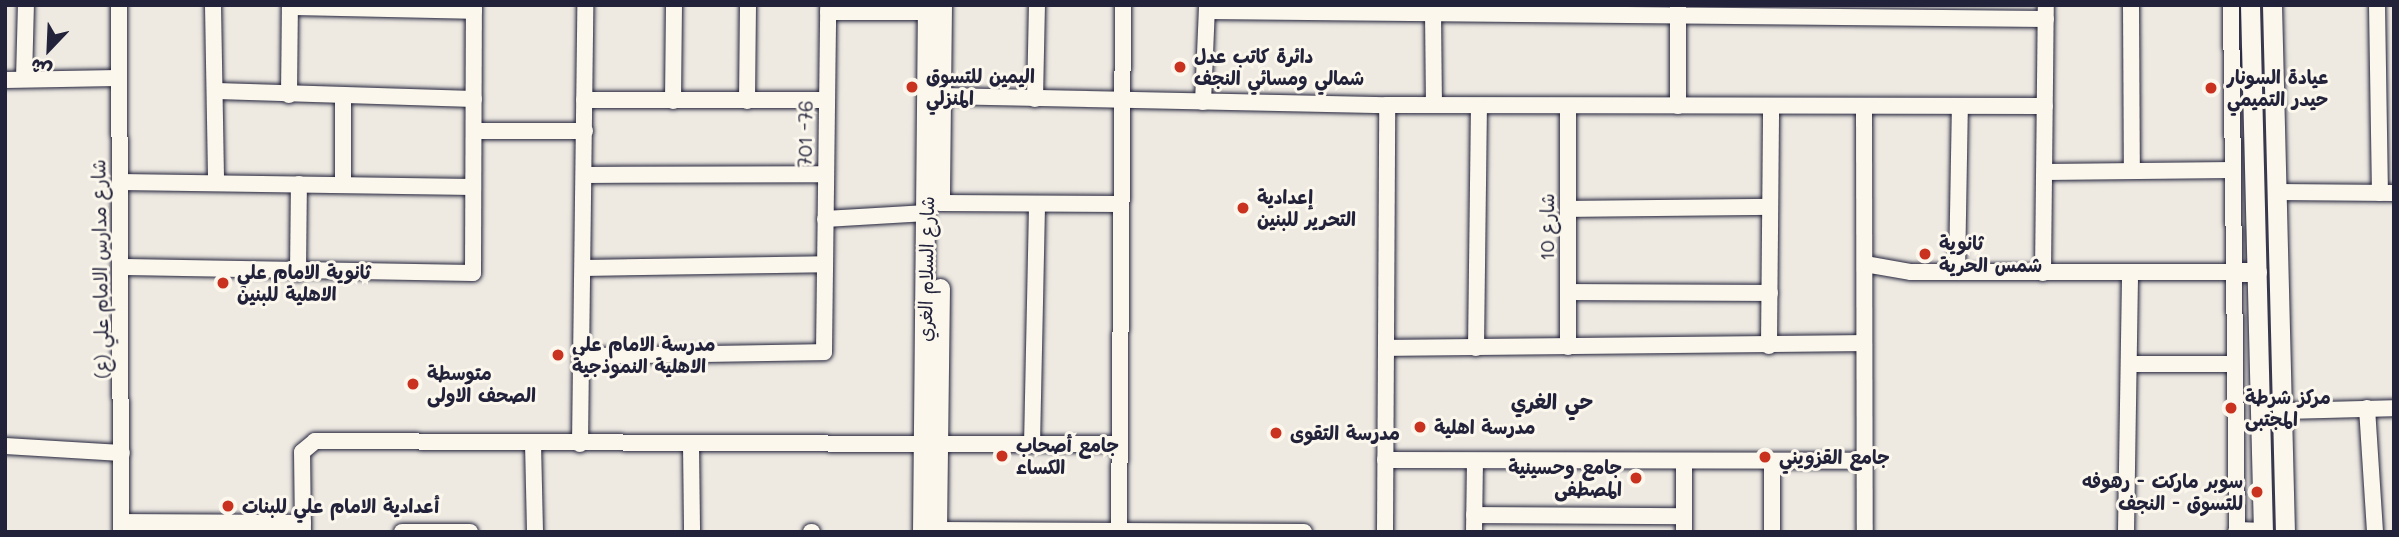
<!DOCTYPE html>
<html>
<head>
<meta charset="utf-8">
<style>
	body { margin:0 }
	#map { position:relative; width:2399px; height:537px; overflow:hidden; background:#eeeae2; font-family:Mali,"Playpen Sans Arabic",sans-serif }
	div>[style] { position:absolute }
	[style*='--x'] { left:calc(var(--x)*1px); top:calc(var(--y)*1px); width:calc(var(--w)*1px); rotate:calc(var(--a)*1deg) }
	.roads { filter:drop-shadow(0 0 2px #22223b) drop-shadow(0 0 2px #22223b) }
	.minor>* { height:16px; margin:-8px; padding:0 8px; transform-origin:8px; border-radius:8px; background:#fbf7ec }
	.major>* { height:19px; margin:-9.5px; padding:0 9.5px; transform-origin:9.5px; border-radius:9.5px; background:#fbf7ec }
	.dots>* { width:19px; height:19px; translate:-50% -50%; box-sizing:border-box; border:4px solid #fbf7ec; border-radius:50% }
	span { translate:-50% -50%; white-space:nowrap; text-align:center; line-height:1.15; -webkit-text-stroke:6px #fbf7ec; paint-order:stroke }
	.poi-label { font-size:19px; color:#22223b; font-weight:700 }
	.left { translate:0 -50%; text-align:left }
	.right { translate:-100% -50%; text-align:right }
	.street-label { font-size:19px; color:#22223b }
	.neighbourhood-label { font-size:21px; color:#22223b; font-weight:700 }
	.frame { position:absolute; inset:0; border:7px solid #22223b; pointer-events:none }
	.north { position:absolute; left:14px; top:14px; width:70px; height:70px; -webkit-text-stroke:5px #fbf7ec; paint-order:stroke; rotate:203deg; font-size:19px; font-weight:700; line-height:28px; text-align:center; color:#22223b }
	.north::after { content:''; display:block; margin:auto; width:24px; height:32px; background:#22223b; clip-path:polygon(50% 0,100% 100%,50% 72%,0 100%) }
</style>
</head>
<body>
<div id="map">
	<div class="roads">
		<div class="minor">
			<i style="--x:119;--y:5;--w:527;--a:89.78"></i>
			<i style="--x:213;--y:5;--w:178;--a:89"></i>
			<i style="--x:2131;--y:5;--w:166;--a:89.7"></i>
			<i style="--x:2231;--y:5;--w:527;--a:89.35"></i>
			<i style="--x:2377;--y:5;--w:188;--a:89.1"></i>
			<i style="--x:290;--y:7;--w:184;--a:1.2"></i>
			<i style="--x:1207;--y:11;--w:839;--a:0.55"></i>
			<i style="--x:828;--y:12;--w:99;--a:0"></i>
			<i style="--x:1433;--y:12;--w:93;--a:89.4"></i>
			<i style="--x:24;--y:79;--w:74;--a:-88.5"></i>
			<i style="--x:5;--y:80;--w:113;--a:-1"></i>
			<i style="--x:217;--y:91;--w:257;--a:1.8"></i>
			<i style="--x:289;--y:95;--w:90;--a:-89.4"></i>
			<i style="--x:941;--y:96;--w:446;--a:1.2"></i>
			<i style="--x:1387;--y:105;--w:658;--a:0.09"></i>
			<i style="--x:343;--y:97;--w:88;--a:90"></i>
			<i style="--x:1035;--y:99;--w:94;--a:-88.8"></i>
			<i style="--x:584;--y:100;--w:243;--a:0"></i>
			<i style="--x:673;--y:101;--w:96;--a:-89.4"></i>
			<i style="--x:747;--y:101;--w:96;--a:-89.4"></i>
			<i style="--x:1203;--y:102;--w:97;--a:-87.6"></i>
			<i style="--x:1568;--y:106;--w:241;--a:90"></i>
			<i style="--x:1678;--y:106;--w:101;--a:-90"></i>
			<i style="--x:1864;--y:107;--w:425;--a:89.9"></i>
			<i style="--x:474;--y:131;--w:111;--a:0"></i>
			<i style="--x:2045;--y:172;--w:188;--a:-0.6"></i>
			<i style="--x:585;--y:175;--w:241;--a:-0.2"></i>
			<i style="--x:120;--y:182;--w:353;--a:0.8"></i>
			<i style="--x:2277;--y:192;--w:117;--a:0.5"></i>
			<i style="--x:940;--y:203;--w:181;--a:0.3"></i>
			<i style="--x:1568;--y:209;--w:202;--a:-0.6"></i>
			<i style="--x:825;--y:219;--w:102;--a:-3.4"></i>
			<i style="--x:1865;--y:264;--w:47;--a:9.9"></i>
			<i style="--x:1911;--y:272;--w:323;--a:0"></i>
			<i style="--x:125;--y:267;--w:348;--a:1"></i>
			<i style="--x:473;--y:273;--w:268;--a:-89.8"></i>
			<i style="--x:583;--y:268;--w:242;--a:-0.9"></i>
			<i style="--x:1957;--y:272;--w:166;--a:-89"></i>
			<i style="--x:298;--y:273;--w:89;--a:-89.4"></i>
			<i style="--x:2043;--y:273;--w:268;--a:-89.4"></i>
			<i style="--x:1568;--y:292;--w:202;--a:0.3"></i>
			<i style="--x:1769;--y:346;--w:239;--a:-89.5"></i>
			<i style="--x:1386;--y:348;--w:476;--a:-0.6"></i>
			<i style="--x:1476;--y:348;--w:242;--a:-89.3"></i>
			<i style="--x:582;--y:356;--w:242;--a:-0.9"></i>
			<i style="--x:824;--y:352;--w:347;--a:-89.3"></i>
			<i style="--x:2129;--y:364;--w:106;--a:0"></i>
			<i style="--x:2367;--y:408;--w:124;--a:86.3"></i>
			<i style="--x:2283;--y:411;--w:111;--a:-1.5"></i>
			<i style="--x:533;--y:443;--w:89;--a:88.7"></i>
			<i style="--x:580;--y:444;--w:439;--a:-89.3"></i>
			<i style="--x:937;--y:444;--w:183;--a:0"></i>
			<i style="--x:691;--y:445;--w:87;--a:89.3"></i>
			<i style="--x:1032;--y:445;--w:241;--a:-88.8"></i>
			<i style="--x:5;--y:446;--w:117;--a:3.4"></i>
			<i style="--x:1385;--y:460;--w:479;--a:0.1"></i>
			<i style="--x:1772;--y:464;--w:68;--a:90"></i>
			<i style="--x:1474;--y:515;--w:210;--a:0.3"></i>
			<i style="--x:121;--y:522;--w:182;--a:0.3"></i>
			<i style="--x:1119;--y:529;--w:524;--a:-89.56"></i>
			<i style="--x:937;--y:530;--w:367;--a:0.3"></i>
			<i style="--x:303;--y:532;--w:80;--a:-90.7"></i>
			<i style="--x:302;--y:452;--w:17;--a:-40"></i>
			<i style="--x:315;--y:441;--w:607;--a:0.28"></i>
			<i style="--x:402;--y:532;--w:68;--a:0"></i>
			<i style="--x:811;--y:532;--w:1;--a:0"></i>
			<i style="--x:1385;--y:532;--w:427;--a:-89.7"></i>
			<i style="--x:1474;--y:532;--w:71;--a:-89.2"></i>
			<i style="--x:1684;--y:532;--w:68;--a:-90"></i>
			<i style="--x:2126;--y:532;--w:259;--a:-89.1"></i>
		</div>
		<div class="major">
			<i style="--x:2250;--y:5;--w:527;--a:88.59"></i>
			<i style="--x:2272;--y:5;--w:527;--a:88.59"></i>
			<i style="--x:940;--y:195;--w:190;--a:-89.4"></i>
			<i style="--x:2234;--y:272;--w:23;--a:0"></i>
			<i style="--x:2237;--y:531;--w:26;--a:2"></i>
			<i style="--x:922;--y:532;--w:527;--a:-89.46"></i>
			<i style="--x:937;--y:532;--w:244;--a:-89.3"></i>
		</div>
	</div>
	<div class="dots">
		<i style="left:1180px;top:67px;background:#c8321e"></i>
		<i style="left:912px;top:87px;background:#c8321e"></i>
		<i style="left:2211px;top:88px;background:#c8321e"></i>
		<i style="left:1243px;top:208px;background:#c8321e"></i>
		<i style="left:1925px;top:254px;background:#c8321e"></i>
		<i style="left:223px;top:283px;background:#c8321e"></i>
		<i style="left:558px;top:355px;background:#c8321e"></i>
		<i style="left:413px;top:384px;background:#c8321e"></i>
		<i style="left:2231px;top:408px;background:#c8321e"></i>
		<i style="left:1420px;top:427px;background:#c8321e"></i>
		<i style="left:1276px;top:433px;background:#c8321e"></i>
		<i style="left:1002px;top:456px;background:#c8321e"></i>
		<i style="left:1765px;top:457px;background:#c8321e"></i>
		<i style="left:1636px;top:478px;background:#c8321e"></i>
		<i style="left:2257px;top:492px;background:#c8321e"></i>
		<i style="left:228px;top:506px;background:#c8321e"></i>
	</div>
	<div class="poi-label">
		<span class="left" style="left:1194px;top:67px">دائرة كاتب عدل<br>شمالي ومسائي النجف</span>
		<span class="left" style="left:926px;top:87px">اليمين للتسوق<br>المنزلي</span>
		<span class="left" style="left:2227px;top:88px">عيادة السونار<br>حيدر التميمي</span>
		<span class="left" style="left:1257px;top:208px">إعدادية<br>التحرير للبنين</span>
		<span class="left" style="left:1939px;top:254px">ثانوية<br>شمس الحرية</span>
		<span class="left" style="left:237px;top:283px">ثانوية الامام علي<br>الاهلية للبنين</span>
		<span class="left" style="left:572px;top:355px">مدرسة الامام علي<br>الاهلية النموذجية</span>
		<span class="left" style="left:427px;top:384px">متوسطة<br>الصحف الاولى</span>
		<span class="left" style="left:2245px;top:408px">مركز شرطة<br>المجتبى</span>
		<span class="left" style="left:1434px;top:427px">مدرسة اهلية</span>
		<span class="left" style="left:1290px;top:433px">مدرسة التقوى</span>
		<span class="left" style="left:1016px;top:456px">جامع أصحاب<br>الكساء</span>
		<span class="left" style="left:1779px;top:457px">جامع القزويني</span>
		<span class="right" style="left:1622px;top:478px">جامع وحسينية<br>المصطفى</span>
		<span class="right" style="left:2243px;top:492px">سوبر ماركت - رهوفه<br>للتسوق - النجف</span>
		<span class="left" style="left:242px;top:506px">أعدادية الامام علي للبنات</span>
	</div>
	<div class="street-label">
		<span style="left:805px;top:134px;rotate:-89deg">701 -76</span>
		<span style="left:1547px;top:227px;rotate:-90deg">شارع 10</span>
		<span style="left:100px;top:269px;rotate:-91deg">شارع مدارس الامام علي (ع)</span>
		<span style="left:926px;top:269px;rotate:-89deg">شارع السلام الغري</span>
	</div>
	<div class="neighbourhood-label">
		<span style="left:1552px;top:401px">حي الغري</span>
	</div>
	<div class="frame"></div>
	<div class="north">ش</div>
</div>
</body>
</html>
